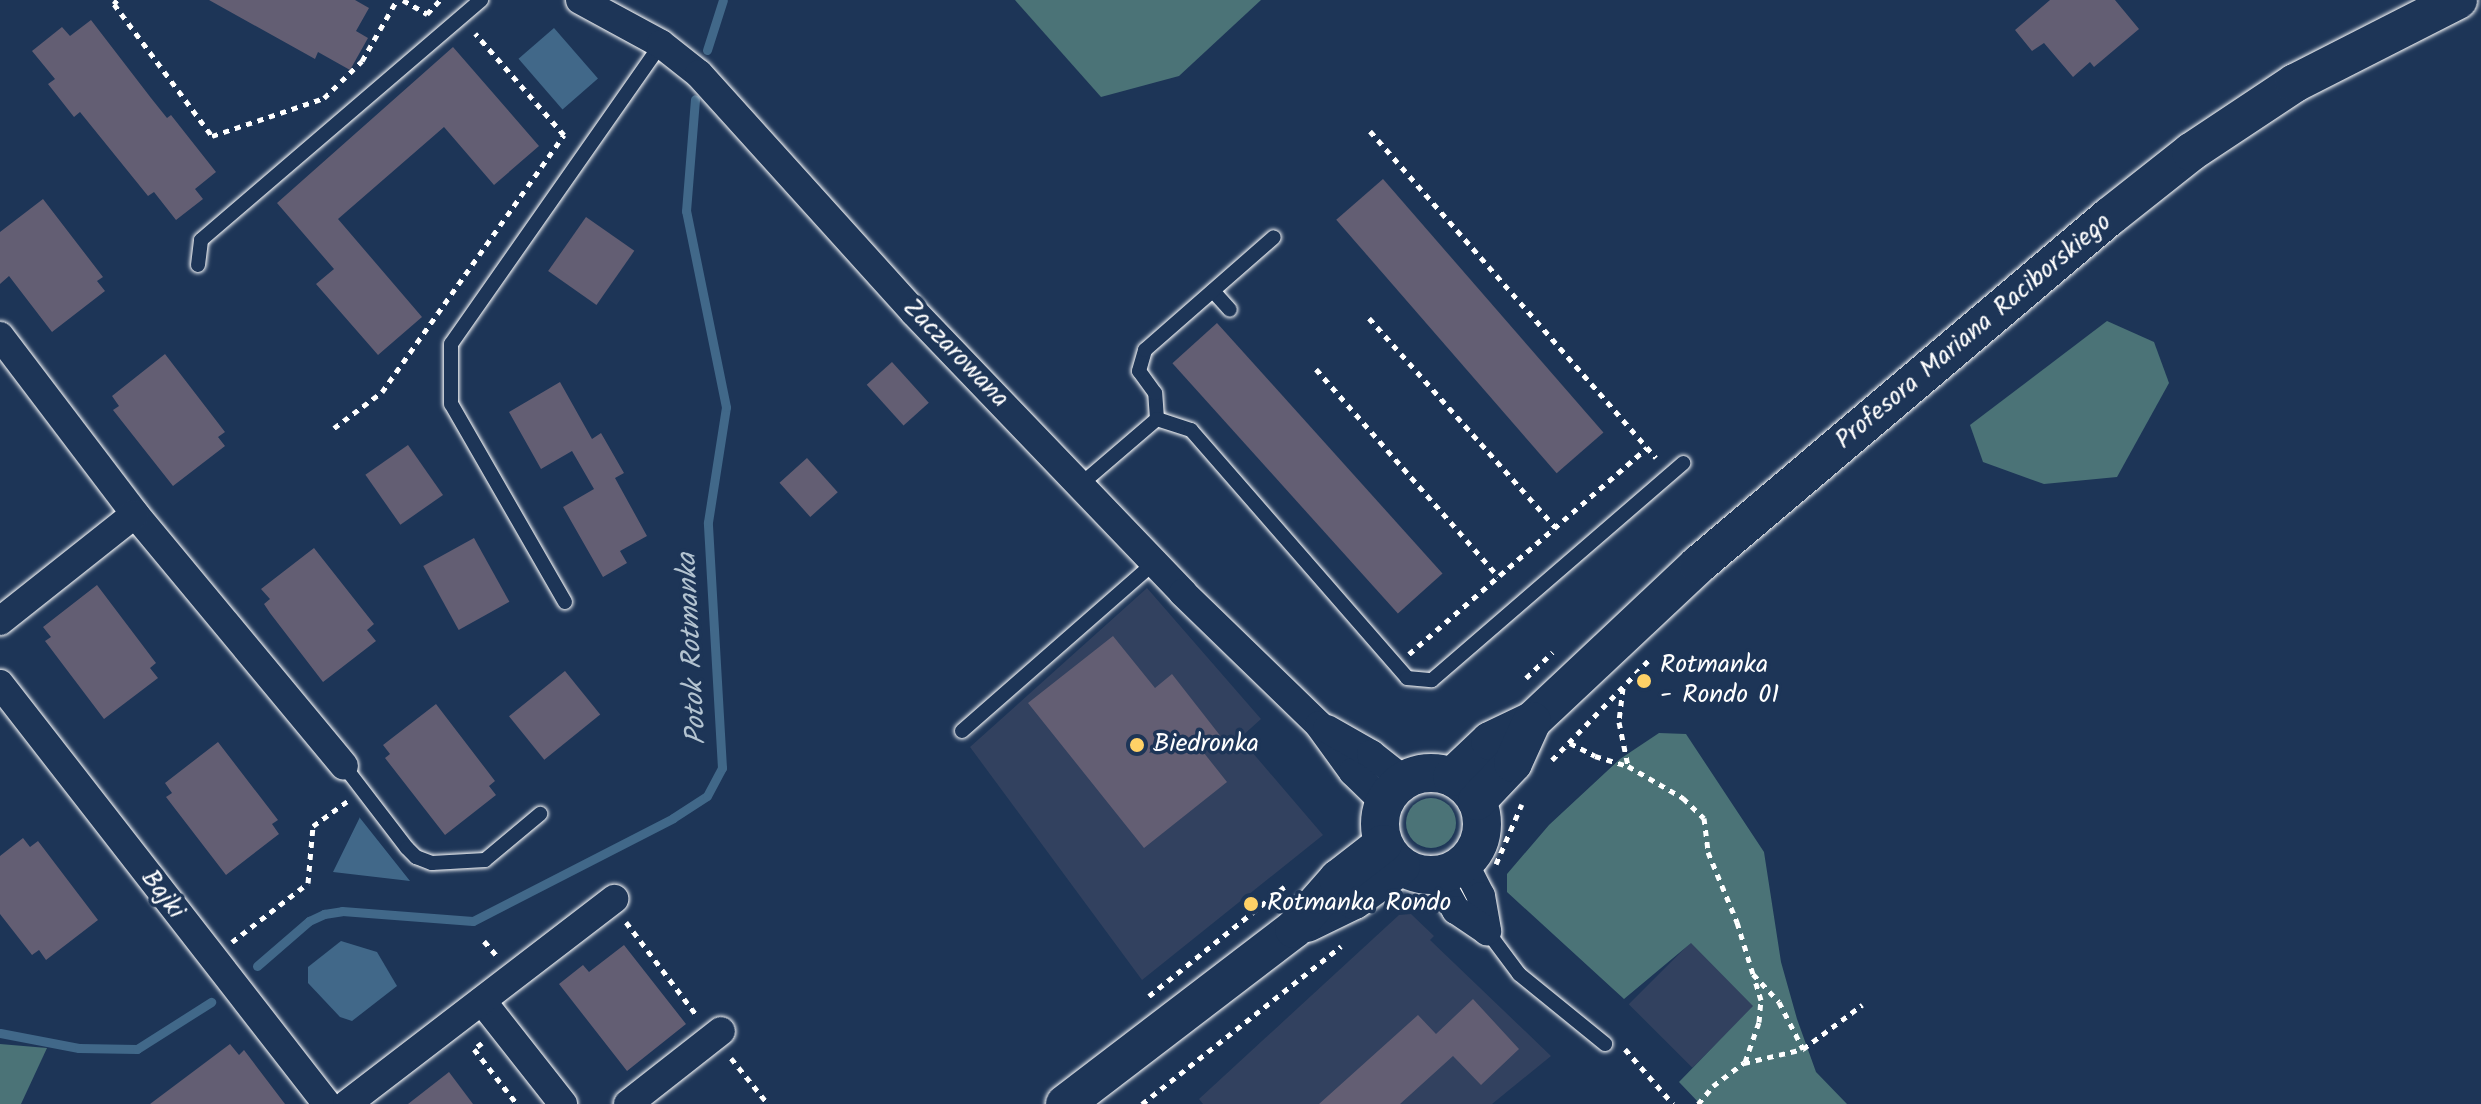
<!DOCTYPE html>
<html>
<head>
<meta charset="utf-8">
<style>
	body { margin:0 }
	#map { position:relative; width:2481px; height:1104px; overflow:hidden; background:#1d3557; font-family:Kalam,sans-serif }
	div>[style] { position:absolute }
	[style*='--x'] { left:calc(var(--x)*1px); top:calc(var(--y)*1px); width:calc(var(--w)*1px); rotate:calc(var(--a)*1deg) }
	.built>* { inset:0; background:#32415f; transform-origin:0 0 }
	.green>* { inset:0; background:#4b7377 }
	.round { border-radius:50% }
	.water>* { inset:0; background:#416889; transform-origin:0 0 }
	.stream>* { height:9px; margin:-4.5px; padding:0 4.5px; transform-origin:4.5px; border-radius:4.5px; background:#416889 }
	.building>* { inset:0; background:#635e73; transform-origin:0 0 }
	.path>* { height:5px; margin-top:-2.5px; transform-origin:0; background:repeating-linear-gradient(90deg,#fff 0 6px,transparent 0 12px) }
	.roads { filter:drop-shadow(0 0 2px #fff) drop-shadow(0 0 2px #fff) }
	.lane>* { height:14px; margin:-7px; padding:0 7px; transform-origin:7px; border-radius:7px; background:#1d3557 }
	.street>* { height:28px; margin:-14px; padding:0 14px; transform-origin:14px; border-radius:14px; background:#1d3557 }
	.secondary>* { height:38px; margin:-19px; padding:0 19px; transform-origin:19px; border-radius:19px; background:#1d3557 }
	.secondary>.ring { margin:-19px; padding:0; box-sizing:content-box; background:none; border:38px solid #1d3557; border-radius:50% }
	.dots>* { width:22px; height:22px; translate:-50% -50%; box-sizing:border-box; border:4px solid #1d3557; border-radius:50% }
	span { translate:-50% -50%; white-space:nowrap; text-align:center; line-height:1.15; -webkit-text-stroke:7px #1d3557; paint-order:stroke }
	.street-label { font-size:26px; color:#fff }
	.poi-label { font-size:26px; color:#fff }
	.left { translate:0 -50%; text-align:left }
	.water-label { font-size:28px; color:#b3c3d0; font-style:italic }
</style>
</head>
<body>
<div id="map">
	<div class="built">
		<i style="clip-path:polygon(1147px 588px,1261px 719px,1240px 738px,1323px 835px,1142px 980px,970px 747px)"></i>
		<i style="clip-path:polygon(1411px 914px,1434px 936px,1430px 940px,1551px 1056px,1492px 1104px,1203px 1104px,1199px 1099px,1399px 915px)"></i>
		<i style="left:1691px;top:942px;width:90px;height:88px;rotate:45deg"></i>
	</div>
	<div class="green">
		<i style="clip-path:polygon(1015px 0,1261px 0,1179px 76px,1101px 97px)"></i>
		<i style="clip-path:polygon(2107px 321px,2154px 342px,2169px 383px,2117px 477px,2044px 484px,1983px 462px,1970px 425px)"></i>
		<i style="clip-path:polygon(1659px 733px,1686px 734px,1764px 852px,1781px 962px,1797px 1019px,1816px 1072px,1847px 1104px,1700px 1104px,1679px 1082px,1753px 1006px,1691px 943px,1624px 999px,1507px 892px,1507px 874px,1549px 825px,1620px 759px)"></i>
		<i class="round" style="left:1406px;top:798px;width:50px;height:50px"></i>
		<i style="clip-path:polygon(0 1044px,47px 1048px,21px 1104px,0 1104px)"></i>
	</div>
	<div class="water">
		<i style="left:554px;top:28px;width:67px;height:47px;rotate:49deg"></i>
		<i style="clip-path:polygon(360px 817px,360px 818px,410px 881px,333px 872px)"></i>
		<i style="clip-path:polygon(341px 941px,377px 952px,397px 986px,352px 1021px,340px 1017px,308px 983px,308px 967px)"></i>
	</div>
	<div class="stream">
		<i style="--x:707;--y:50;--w:52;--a:-72.3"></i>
		<i style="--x:257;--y:966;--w:69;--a:-40.9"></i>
		<i style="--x:309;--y:921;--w:17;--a:-25"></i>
		<i style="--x:324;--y:914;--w:18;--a:-9"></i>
		<i style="--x:342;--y:911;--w:131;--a:4.4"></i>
		<i style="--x:473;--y:921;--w:225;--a:-27.2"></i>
		<i style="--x:673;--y:818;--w:40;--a:-32.9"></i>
		<i style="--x:707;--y:796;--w:32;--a:-62"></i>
		<i style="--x:722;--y:768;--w:246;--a:-93.3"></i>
		<i style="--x:708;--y:522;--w:116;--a:-81.1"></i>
		<i style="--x:726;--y:407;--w:200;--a:-101.5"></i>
		<i style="--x:686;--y:211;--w:112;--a:-85.4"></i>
		<i style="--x:0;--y:1033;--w:80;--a:10.8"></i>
		<i style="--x:79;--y:1048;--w:58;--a:1"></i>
		<i style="--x:137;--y:1049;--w:88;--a:-32.4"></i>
	</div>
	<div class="building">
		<i style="clip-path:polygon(209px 0,355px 0,369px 8px,356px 31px,368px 38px,350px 70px,318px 52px,315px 59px)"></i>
		<i style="clip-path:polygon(2050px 0,2115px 0,2139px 29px,2094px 67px,2090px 62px,2073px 77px,2044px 43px,2032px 51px,2015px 30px)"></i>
		<i style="clip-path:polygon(91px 20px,151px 98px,167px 118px,171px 115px,216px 172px,195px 189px,203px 199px,176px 220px,154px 192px,148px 196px,80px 112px,74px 117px,48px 84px,55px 79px,32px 51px,62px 27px,70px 36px)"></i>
		<i style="clip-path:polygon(453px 47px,539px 146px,494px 185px,444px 127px,338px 219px,422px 317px,378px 355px,316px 284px,334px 269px,277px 203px)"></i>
		<i style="left:1383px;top:179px;width:336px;height:62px;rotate:49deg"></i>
		<i style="clip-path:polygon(43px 199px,103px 277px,97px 281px,105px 291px,52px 332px,9px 276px,0 284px,0 232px)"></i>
		<i style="left:586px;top:217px;width:59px;height:66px;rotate:35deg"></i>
		<i style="left:1217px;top:323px;width:337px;height:60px;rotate:48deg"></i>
		<i style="clip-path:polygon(165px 354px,225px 432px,218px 437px,225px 446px,173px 486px,113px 410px,119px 406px,112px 396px)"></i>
		<i style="left:892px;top:362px;width:55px;height:34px;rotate:48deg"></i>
		<i style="clip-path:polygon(560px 382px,592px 439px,601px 433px,624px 473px,615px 478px,647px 536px,620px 551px,627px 563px,603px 577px,563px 507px,594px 489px,572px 451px,541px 469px,509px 412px)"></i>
		<i style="left:408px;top:445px;width:61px;height:52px;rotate:55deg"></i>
		<i style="left:807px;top:458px;width:46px;height:37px;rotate:48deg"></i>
		<i style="left:474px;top:538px;width:73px;height:58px;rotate:61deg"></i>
		<i style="clip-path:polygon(314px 548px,374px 624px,367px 630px,376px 641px,323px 682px,270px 613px,264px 604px,270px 599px,261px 589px)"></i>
		<i style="clip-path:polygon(97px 585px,156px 663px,150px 668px,158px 678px,104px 719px,45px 641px,51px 637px,43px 627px)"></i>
		<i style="clip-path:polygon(1113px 636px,1155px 688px,1172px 674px,1222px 738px,1204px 753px,1227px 782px,1144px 848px,1028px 703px)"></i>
		<i style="left:565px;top:671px;width:56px;height:72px;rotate:51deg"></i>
		<i style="clip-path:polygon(436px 704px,495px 781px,489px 786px,496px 795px,445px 835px,385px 758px,390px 754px,383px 745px)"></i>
		<i style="clip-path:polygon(218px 742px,278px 820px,272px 824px,279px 834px,226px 875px,166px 797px,172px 793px,165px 783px)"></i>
		<i style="clip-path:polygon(23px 838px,30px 847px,38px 841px,98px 920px,46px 960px,39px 950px,32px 955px,0 914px,0 856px)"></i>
		<i style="clip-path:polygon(624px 945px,686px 1024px,627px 1071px,559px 984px,583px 965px,589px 972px)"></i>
		<i style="clip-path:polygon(1473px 999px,1519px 1049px,1481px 1085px,1453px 1056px,1400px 1104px,1319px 1104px,1418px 1015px,1436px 1034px)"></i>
		<i style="clip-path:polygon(230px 1044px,239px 1055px,244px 1050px,285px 1104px,150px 1104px)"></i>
		<i style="clip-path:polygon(449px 1072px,473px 1104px,408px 1104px)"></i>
	</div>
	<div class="path">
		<i style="--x:117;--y:0;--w:5;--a:127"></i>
		<i style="--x:114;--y:4;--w:164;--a:53.4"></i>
		<i style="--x:212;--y:136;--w:118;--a:-18.7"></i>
		<i style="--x:324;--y:98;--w:53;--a:-44.2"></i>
		<i style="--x:362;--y:61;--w:70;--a:-60.2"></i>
		<i style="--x:403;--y:0;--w:28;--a:30"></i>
		<i style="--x:427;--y:14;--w:19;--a:-47"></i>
		<i style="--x:1370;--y:131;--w:434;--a:48.8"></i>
		<i style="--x:1369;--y:318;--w:280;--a:48.3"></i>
		<i style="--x:1316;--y:369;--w:276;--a:48.7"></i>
		<i style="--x:334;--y:428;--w:60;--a:-36.9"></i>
		<i style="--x:382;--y:392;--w:315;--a:-54.7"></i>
		<i style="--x:564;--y:135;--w:135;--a:-131.1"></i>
		<i style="--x:1409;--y:654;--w:315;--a:-40.9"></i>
		<i style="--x:1526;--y:678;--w:37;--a:-44"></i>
		<i style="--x:1623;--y:688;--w:34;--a:97"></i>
		<i style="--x:1619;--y:722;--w:45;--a:78.4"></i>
		<i style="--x:1570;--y:743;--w:28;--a:27"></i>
		<i style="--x:1595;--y:756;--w:34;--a:17"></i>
		<i style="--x:1628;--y:766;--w:64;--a:30.2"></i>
		<i style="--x:1683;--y:798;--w:29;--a:44"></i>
		<i style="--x:1704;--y:818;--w:34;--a:83"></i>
		<i style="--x:1708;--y:852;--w:76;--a:67.5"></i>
		<i style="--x:1737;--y:922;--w:54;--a:72.9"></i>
		<i style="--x:1753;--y:974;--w:38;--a:47"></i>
		<i style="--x:1779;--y:1002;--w:53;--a:62.9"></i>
		<i style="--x:1552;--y:760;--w:142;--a:-45.9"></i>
		<i style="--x:1496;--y:864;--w:65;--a:-66.6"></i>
		<i style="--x:626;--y:922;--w:118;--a:52.9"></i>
		<i style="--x:484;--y:941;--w:18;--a:49"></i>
		<i style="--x:232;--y:942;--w:96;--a:-37.8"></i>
		<i style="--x:308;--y:883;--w:57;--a:-85"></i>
		<i style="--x:313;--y:826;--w:44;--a:-35.8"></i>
		<i style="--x:1149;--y:996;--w:174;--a:-38.9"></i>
		<i style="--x:482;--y:1043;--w:10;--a:143"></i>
		<i style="--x:474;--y:1049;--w:70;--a:52"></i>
		<i style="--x:1625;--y:1049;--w:73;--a:48.9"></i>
		<i style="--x:731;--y:1058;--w:59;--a:51.2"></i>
		<i style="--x:1745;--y:1062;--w:42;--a:-70.7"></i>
		<i style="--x:1759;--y:1022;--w:22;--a:-85"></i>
		<i style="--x:1761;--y:1000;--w:24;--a:-107"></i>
		<i style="--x:1142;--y:1104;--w:254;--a:-38.4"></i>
		<i style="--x:1698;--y:1104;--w:23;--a:-50"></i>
		<i style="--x:1713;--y:1086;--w:39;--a:-37"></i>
		<i style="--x:1744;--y:1063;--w:61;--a:-13.3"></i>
		<i style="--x:1803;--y:1049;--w:74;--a:-36.7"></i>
	</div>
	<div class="roads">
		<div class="lane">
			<i style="--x:198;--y:265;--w:25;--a:-83"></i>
			<i style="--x:201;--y:240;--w:369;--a:-40.6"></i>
			<i style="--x:1213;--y:291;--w:25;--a:48"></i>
			<i style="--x:1157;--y:419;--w:26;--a:-94"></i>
			<i style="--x:1155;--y:393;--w:27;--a:-126"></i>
			<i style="--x:1139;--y:371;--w:22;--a:-74"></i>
			<i style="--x:1145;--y:350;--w:171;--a:-41.2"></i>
			<i style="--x:1080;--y:485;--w:101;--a:-40.6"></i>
			<i style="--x:1157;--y:419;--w:36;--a:18"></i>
			<i style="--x:1191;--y:430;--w:329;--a:48.9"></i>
			<i style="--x:1407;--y:678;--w:25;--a:5"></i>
			<i style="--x:1432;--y:680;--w:332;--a:-40.8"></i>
			<i style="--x:565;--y:602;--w:228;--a:-119.9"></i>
			<i style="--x:451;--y:404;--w:60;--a:-90"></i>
			<i style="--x:451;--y:344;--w:366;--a:-55"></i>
			<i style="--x:962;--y:731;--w:255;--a:-41.2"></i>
			<i style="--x:344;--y:766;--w:103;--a:52.5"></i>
			<i style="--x:407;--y:848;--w:13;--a:45"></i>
			<i style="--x:416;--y:857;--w:17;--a:21"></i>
			<i style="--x:432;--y:863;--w:53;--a:-3.2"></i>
			<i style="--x:485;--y:860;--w:72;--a:-39.9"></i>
			<i style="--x:1487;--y:931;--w:54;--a:53.3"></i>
			<i style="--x:1519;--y:974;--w:111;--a:39.1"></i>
		</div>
		<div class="street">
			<i style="--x:580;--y:0;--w:92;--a:28.5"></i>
			<i style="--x:661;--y:44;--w:48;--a:38.3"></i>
			<i style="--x:699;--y:74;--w:321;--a:47.9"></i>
			<i style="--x:914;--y:312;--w:389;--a:46.2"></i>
			<i style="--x:1183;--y:593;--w:190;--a:44.1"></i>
			<i style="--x:1319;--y:725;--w:58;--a:54.1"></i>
			<i style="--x:1353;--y:772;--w:43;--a:44.1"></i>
			<i style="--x:0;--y:336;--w:223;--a:52.8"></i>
			<i style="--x:135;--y:514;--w:327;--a:50.3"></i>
			<i style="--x:0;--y:621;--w:172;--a:-38.4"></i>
			<i style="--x:0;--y:684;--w:532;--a:52.1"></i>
			<i style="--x:1327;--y:729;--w:51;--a:29.6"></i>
			<i style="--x:1371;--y:754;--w:42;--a:38.2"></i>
			<i style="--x:1464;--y:863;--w:37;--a:63"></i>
			<i style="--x:1481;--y:896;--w:36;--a:80"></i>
			<i style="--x:1437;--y:876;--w:39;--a:61"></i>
			<i style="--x:1456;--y:910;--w:37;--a:34"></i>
			<i style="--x:482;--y:1001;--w:131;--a:51.8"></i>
			<i style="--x:347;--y:1104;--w:337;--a:-37.5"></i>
			<i style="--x:628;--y:1104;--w:118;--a:-38.1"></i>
		</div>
		<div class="secondary">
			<i class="ring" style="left:1380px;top:773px;width:64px;height:64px"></i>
			<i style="--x:1452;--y:777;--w:52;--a:-43.5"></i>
			<i style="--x:1490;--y:741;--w:47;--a:-25.5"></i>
			<i style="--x:1532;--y:721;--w:228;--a:-43.2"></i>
			<i style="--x:1698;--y:565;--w:539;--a:-40.26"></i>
			<i style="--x:2109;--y:217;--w:105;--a:-38.4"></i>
			<i style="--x:2191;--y:152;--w:125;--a:-33.6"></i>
			<i style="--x:2295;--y:83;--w:183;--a:-27"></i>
			<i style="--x:1477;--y:801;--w:52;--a:-46.5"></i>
			<i style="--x:1513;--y:763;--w:46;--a:-65.7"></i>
			<i style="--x:1307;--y:923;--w:52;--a:-26.1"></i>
			<i style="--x:1354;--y:900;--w:58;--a:-35.9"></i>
			<i style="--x:1065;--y:1104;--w:288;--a:-37.4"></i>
			<i style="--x:1294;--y:929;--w:67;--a:-48.7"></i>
			<i style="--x:1338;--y:879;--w:57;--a:-37.9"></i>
		</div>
	</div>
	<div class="dots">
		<i style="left:1644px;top:681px;background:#ffd166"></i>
		<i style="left:1137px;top:745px;background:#ffd166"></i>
		<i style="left:1251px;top:904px;background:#ffd166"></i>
	</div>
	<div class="street-label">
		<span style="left:1974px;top:332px;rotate:-40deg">Profesora Mariana Raciborskiego</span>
		<span style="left:955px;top:354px;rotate:46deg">Zaczarowana</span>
		<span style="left:162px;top:895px;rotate:53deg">Bajki</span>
	</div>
	<div class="poi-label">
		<span class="left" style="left:1660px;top:681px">Rotmanka<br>- Rondo 01</span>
		<span class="left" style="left:1153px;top:745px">Biedronka</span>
		<span class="left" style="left:1267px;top:904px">Rotmanka Rondo</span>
	</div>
	<div class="water-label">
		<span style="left:693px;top:649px;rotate:-93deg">Potok Rotmanka</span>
	</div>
</div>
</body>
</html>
